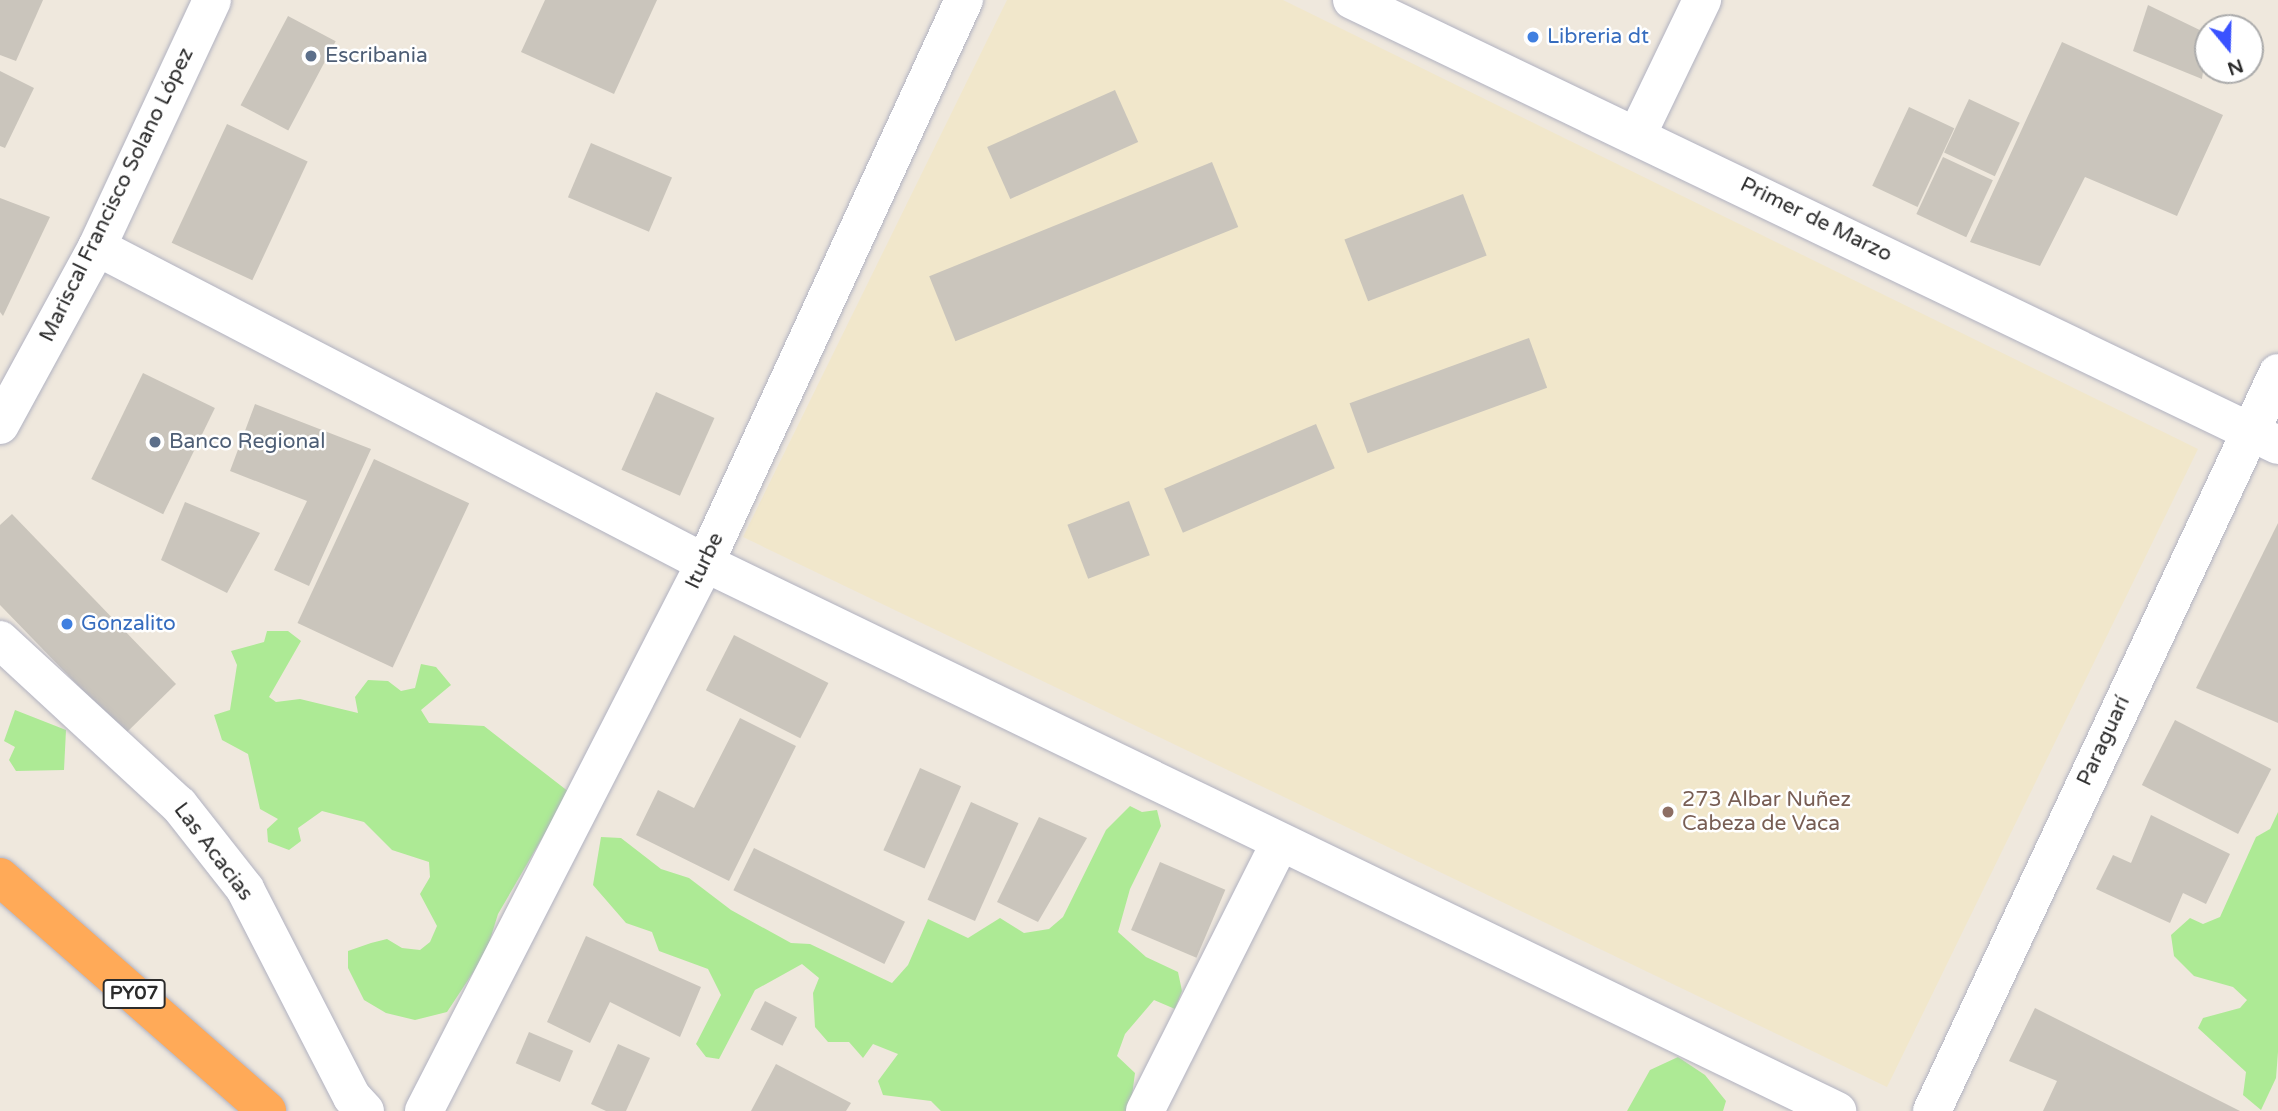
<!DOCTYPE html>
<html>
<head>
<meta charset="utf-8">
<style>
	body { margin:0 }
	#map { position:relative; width:2278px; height:1111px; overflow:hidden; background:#efe8dd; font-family:"Varela Round",sans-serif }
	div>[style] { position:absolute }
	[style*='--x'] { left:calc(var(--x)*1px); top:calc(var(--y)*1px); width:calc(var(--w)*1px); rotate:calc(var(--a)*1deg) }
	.education>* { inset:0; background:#f1e7cb }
	.green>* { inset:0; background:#adea95 }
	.building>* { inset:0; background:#cac5bc; transform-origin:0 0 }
	.roads { filter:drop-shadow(0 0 2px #b1b2c1) drop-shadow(0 0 2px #b1b2c1) }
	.minor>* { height:38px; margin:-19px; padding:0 19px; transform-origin:19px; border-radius:19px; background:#fff }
	.highway>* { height:38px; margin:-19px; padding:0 19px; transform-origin:19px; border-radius:19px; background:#ffaa58 }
	.dots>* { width:19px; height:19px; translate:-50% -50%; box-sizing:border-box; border:4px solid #fff; border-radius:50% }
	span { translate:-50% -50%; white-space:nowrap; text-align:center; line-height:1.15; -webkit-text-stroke:5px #fff; paint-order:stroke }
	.shield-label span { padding:2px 5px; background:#fff; border:2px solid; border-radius:5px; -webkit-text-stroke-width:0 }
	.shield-label { font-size:19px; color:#2c2c2c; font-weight:700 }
	.shop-label { font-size:21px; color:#366cbe }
	.left { translate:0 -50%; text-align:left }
	.service-label { font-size:21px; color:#4e5e75 }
	.street-label { font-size:21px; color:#2c2c2c }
	.education-label { font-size:21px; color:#785e54 }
	.north { position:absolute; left:2194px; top:14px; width:70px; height:70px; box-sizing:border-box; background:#fff; border:2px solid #ababab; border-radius:50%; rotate:161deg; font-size:19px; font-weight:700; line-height:28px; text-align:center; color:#2c2c2c }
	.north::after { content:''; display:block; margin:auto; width:24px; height:32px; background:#3a52ff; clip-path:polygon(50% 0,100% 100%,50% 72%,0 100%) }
</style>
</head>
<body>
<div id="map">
	<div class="education">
		<i style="clip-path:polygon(1007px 0,1283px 0,2198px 449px,1887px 1087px,743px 537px)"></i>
	</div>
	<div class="green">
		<i style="clip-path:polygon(267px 631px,288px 631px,301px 641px,269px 697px,276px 702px,300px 699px,358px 713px,355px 697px,368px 680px,388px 681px,401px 691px,415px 688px,421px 664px,436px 667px,451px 685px,421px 710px,429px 723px,484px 726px,569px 792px,498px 914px,486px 953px,447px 1012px,415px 1020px,386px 1013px,364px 1000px,348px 968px,348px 951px,371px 943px,387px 939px,402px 948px,420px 950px,430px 942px,437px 926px,420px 894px,430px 877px,429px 862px,392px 850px,364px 822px,322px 811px,298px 828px,301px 841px,289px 850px,268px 842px,267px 829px,278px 819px,260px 809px,248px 754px,222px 740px,214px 715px,230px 710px,237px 665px,231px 651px,264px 642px)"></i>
		<i style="clip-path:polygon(15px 710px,66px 730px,64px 770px,16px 771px,9px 760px,15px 747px,4px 741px)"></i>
		<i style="clip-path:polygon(1130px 806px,1142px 812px,1157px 810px,1161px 826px,1130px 889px,1118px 932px,1146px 957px,1178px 972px,1182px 991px,1175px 1009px,1154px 1000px,1125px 1034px,1117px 1056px,1135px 1073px,1130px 1111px,941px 1111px,931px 1101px,883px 1095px,878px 1081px,898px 1054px,873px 1044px,863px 1058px,849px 1042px,828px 1042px,815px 1027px,813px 993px,819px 978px,802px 964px,755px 990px,719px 1059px,706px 1057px,696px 1044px,721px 995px,708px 969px,659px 951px,652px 932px,626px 923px,593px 885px,601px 837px,621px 838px,661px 869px,689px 878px,731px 910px,791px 943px,810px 944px,892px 983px,908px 965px,928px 919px,968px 938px,1000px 918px,1024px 933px,1049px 929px,1063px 917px,1106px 830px)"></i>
		<i style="clip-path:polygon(2278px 812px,2278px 1052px,2276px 1078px,2261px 1110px,2243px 1095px,2246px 1072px,2198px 1028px,2203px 1018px,2240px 1008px,2247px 1000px,2233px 987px,2194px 976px,2174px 956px,2171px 935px,2190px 918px,2203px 924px,2220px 917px,2256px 837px,2270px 829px)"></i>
		<i style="clip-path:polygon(1678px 1057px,1705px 1075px,1726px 1101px,1723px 1111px,1598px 1111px,1627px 1111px,1650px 1070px)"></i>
	</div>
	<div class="building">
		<i style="clip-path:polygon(0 0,43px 0,16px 61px,0 55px)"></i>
		<i style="clip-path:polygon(545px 0,657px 0,614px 94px,521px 52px)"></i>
		<i style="clip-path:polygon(2148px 5px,2208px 34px,2202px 79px,2133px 51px)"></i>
		<i style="left:288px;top:16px;width:54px;height:101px;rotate:28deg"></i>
		<i style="clip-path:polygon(2062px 42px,2223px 115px,2177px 216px,2085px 177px,2040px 266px,1970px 242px)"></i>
		<i style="clip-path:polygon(0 71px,34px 88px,5px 148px,0 146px)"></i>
		<i style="left:1115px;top:90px;width:57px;height:140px;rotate:66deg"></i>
		<i style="left:1969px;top:99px;width:56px;height:59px;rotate:25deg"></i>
		<i style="left:1909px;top:107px;width:50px;height:87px;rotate:25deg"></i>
		<i style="left:227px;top:124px;width:89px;height:131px;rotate:25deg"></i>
		<i style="left:591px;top:143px;width:88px;height:59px;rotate:23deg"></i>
		<i style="left:1943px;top:157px;width:55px;height:63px;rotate:25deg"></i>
		<i style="left:1212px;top:162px;width:70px;height:305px;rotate:68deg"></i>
		<i style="left:1463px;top:194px;width:66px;height:127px;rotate:69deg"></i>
		<i style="clip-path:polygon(0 198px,50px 217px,3px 316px,0 312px)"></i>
		<i style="left:1529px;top:338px;width:53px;height:191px;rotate:70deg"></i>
		<i style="left:143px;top:373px;width:80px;height:118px;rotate:26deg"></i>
		<i style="left:656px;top:392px;width:64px;height:85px;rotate:24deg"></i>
		<i style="clip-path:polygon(255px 404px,371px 449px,309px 586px,274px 570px,307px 501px,230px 471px)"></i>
		<i style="left:1316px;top:424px;width:48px;height:165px;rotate:67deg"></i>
		<i style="left:374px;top:459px;width:105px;height:181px;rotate:25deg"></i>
		<i style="left:1129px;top:501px;width:58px;height:66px;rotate:69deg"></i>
		<i style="clip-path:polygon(185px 502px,260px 533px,227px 593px,161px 560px)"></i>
		<i style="clip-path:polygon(12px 514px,176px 684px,125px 734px,0 605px,0 525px)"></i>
		<i style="clip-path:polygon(2278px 523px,2278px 723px,2196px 688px)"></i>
		<i style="left:734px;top:635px;width:106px;height:62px;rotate:27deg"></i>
		<i style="clip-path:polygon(740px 718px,796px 746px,729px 881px,636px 835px,658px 790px,694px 808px)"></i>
		<i style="left:2175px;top:720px;width:108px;height:73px;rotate:27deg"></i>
		<i style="left:920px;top:768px;width:45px;height:90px;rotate:24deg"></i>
		<i style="left:971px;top:802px;width:52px;height:107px;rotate:24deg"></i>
		<i style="clip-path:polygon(2151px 815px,2230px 854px,2206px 904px,2183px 893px,2170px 923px,2096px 889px,2113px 855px,2131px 863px)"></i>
		<i style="clip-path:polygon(1039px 817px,1087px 838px,1038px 922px,997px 902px)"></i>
		<i style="left:754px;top:848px;width:168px;height:47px;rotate:26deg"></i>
		<i style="left:1160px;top:862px;width:71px;height:74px;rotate:23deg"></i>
		<i style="clip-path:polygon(586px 936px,701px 987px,680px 1037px,610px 1002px,590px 1043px,547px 1022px)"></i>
		<i style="left:765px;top:1001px;width:36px;height:32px;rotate:27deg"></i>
		<i style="clip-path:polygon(2035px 1008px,2240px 1111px,2043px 1111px,2057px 1081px,2009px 1061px)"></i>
		<i style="left:529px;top:1032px;width:48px;height:34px;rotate:23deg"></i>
		<i style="clip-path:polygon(618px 1044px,650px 1058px,626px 1111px,606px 1111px,591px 1104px)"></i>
		<i style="clip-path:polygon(776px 1064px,851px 1103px,846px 1111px,751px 1111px)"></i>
	</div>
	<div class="roads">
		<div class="minor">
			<i style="--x:1352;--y:0;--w:1027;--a:25.67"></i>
			<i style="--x:1638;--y:133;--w:148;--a:-64.3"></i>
			<i style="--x:97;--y:247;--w:685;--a:27.46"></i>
			<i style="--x:705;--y:563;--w:1258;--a:25.83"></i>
			<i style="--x:0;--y:425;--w:203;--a:-61.4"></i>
			<i style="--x:97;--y:247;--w:272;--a:-65"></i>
			<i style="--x:0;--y:640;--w:243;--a:42.7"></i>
			<i style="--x:179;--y:805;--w:107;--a:51.8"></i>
			<i style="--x:245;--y:889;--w:234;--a:62.8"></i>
			<i style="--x:352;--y:1097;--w:19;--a:47"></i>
			<i style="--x:424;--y:1111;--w:616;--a:-62.85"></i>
			<i style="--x:705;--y:563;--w:620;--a:-65.3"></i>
			<i style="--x:1145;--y:1111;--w:300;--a:-63.3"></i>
			<i style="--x:1932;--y:1111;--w:815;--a:-64.88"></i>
		</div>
		<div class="highway">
			<i style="--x:0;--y:877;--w:355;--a:41.2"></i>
		</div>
	</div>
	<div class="dots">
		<i style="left:1533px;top:37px;background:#3f7fe0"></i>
		<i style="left:311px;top:56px;background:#5c6f8a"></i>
		<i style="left:155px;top:442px;background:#5c6f8a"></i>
		<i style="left:67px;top:624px;background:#3f7fe0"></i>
		<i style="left:1668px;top:812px;background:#8d6e63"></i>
	</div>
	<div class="shield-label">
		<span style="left:134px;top:994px">PY07</span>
	</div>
	<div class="shop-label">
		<span class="left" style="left:1547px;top:37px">Libreria dt</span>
		<span class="left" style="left:81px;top:624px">Gonzalito</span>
	</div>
	<div class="service-label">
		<span class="left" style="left:325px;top:56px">Escribania</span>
		<span class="left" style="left:169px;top:442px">Banco Regional</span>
	</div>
	<div class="street-label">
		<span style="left:117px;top:195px;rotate:-64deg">Mariscal Francisco Solano López</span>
		<span style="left:1816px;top:220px;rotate:26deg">Primer de Marzo</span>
		<span style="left:705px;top:561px;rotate:-64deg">Iturbe</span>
		<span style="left:2104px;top:741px;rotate:-65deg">Paraguarí</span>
		<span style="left:213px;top:852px;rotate:53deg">Las Acacias</span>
	</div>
	<div class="education-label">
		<span class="left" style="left:1682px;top:812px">273 Albar Nuñez<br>Cabeza de Vaca</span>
	</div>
	<div class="north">N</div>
</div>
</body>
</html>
